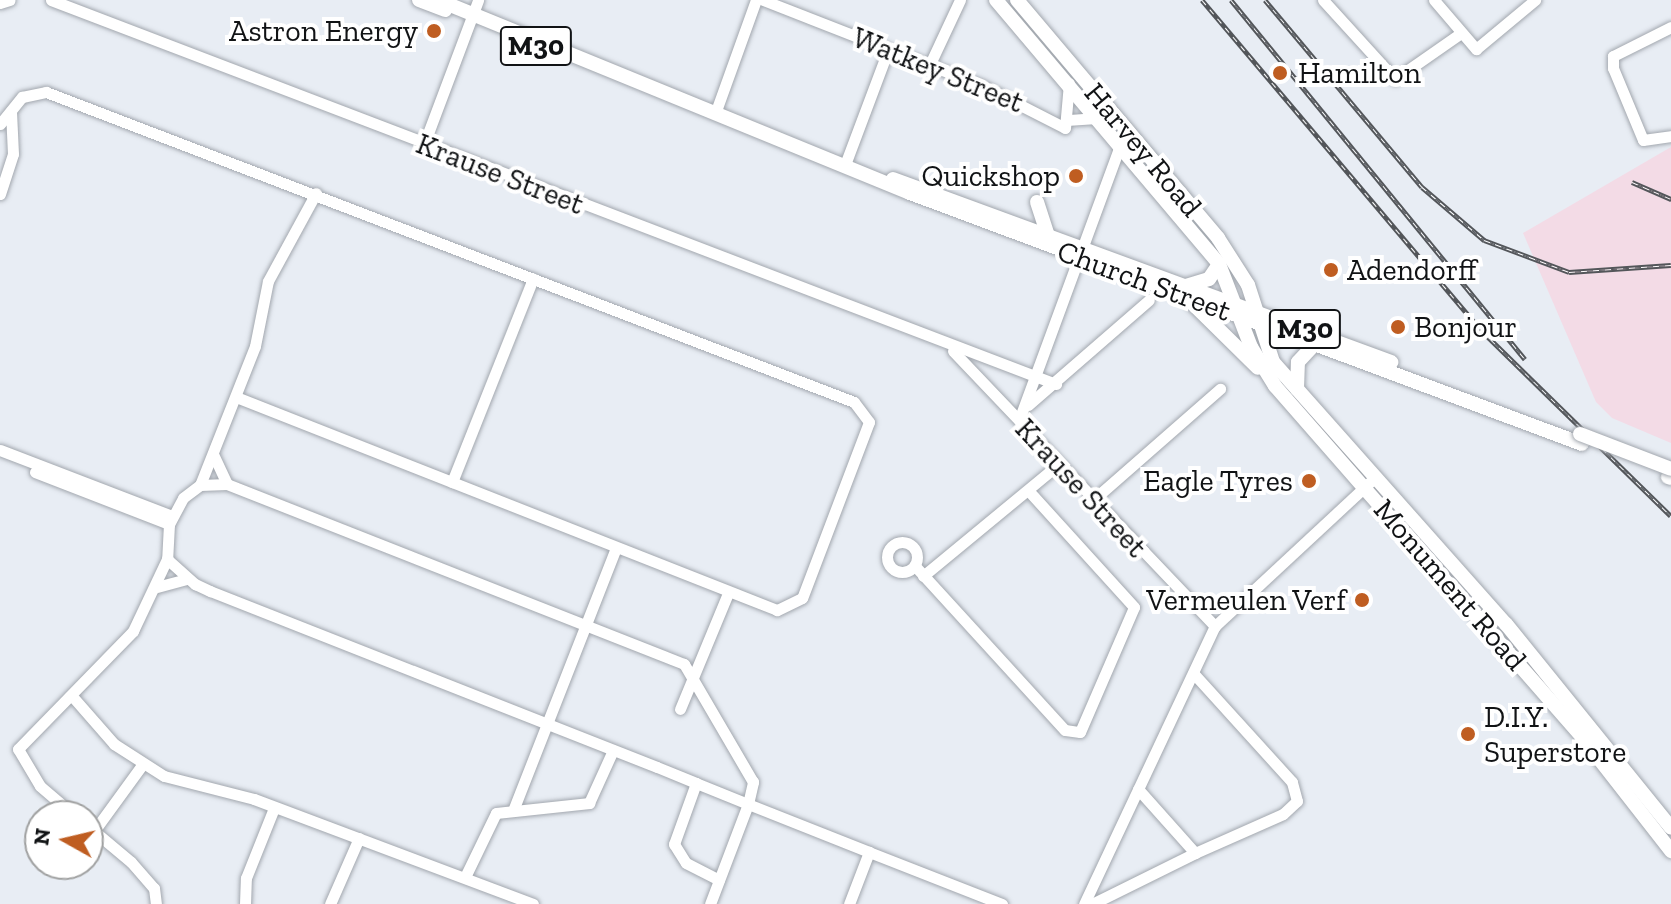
<!DOCTYPE html>
<html>
<head>
<meta charset="utf-8">
<style>
	body { margin:0 }
	#map { position:relative; width:1671px; height:904px; overflow:hidden; background:#e8edf4; font-family:"Zilla Slab",serif }
	div>[style] { position:absolute }
	[style*='--x'] { left:calc(var(--x)*1px); top:calc(var(--y)*1px); width:calc(var(--w)*1px); rotate:calc(var(--a)*1deg) }
	.industrial>* { inset:0; background:#f3dbe6 }
	.roads { filter:drop-shadow(0 0 2px #a2a7ae) drop-shadow(0 0 2px #a2a7ae) }
	.minor>* { height:11px; margin:-5.5px; padding:0 5.5px; transform-origin:5.5px; border-radius:5.5px; background:#fff }
	.minor>.ring { margin:-5.5px; padding:0; box-sizing:content-box; background:none; border:11px solid #fff; border-radius:50% }
	.major>* { height:14px; margin:-7px; padding:0 7px; transform-origin:7px; border-radius:7px; background:#fff }
	.rail>* { height:5px; margin-top:-2.5px; transform-origin:0; background:repeating-linear-gradient(90deg,#fff 0 6px,#53565a 0 12px); box-sizing:border-box; border-block:2px solid #53565a }
	.bridges { filter:drop-shadow(0 0 2px #a2a7ae) drop-shadow(0 0 2px #a2a7ae) }
	.major-bridge>* { height:14px; margin:-7px; padding:0 7px; transform-origin:7px; border-radius:7px; background:#fff }
	.dots>* { width:22px; height:22px; translate:-50% -50%; box-sizing:border-box; border:4px solid #fff; border-radius:50% }
	span { translate:-50% -50%; white-space:nowrap; text-align:center; line-height:1.15; -webkit-text-stroke:8px #fff; paint-order:stroke }
	.shield-label span { padding:2px 6px; background:#fff; border:2px solid; border-radius:6px; -webkit-text-stroke-width:0 }
	.shield-label { font-size:28px; color:#111315; font-weight:700 }
	.poi-label { font-size:30px; color:#111315 }
	.right { translate:-100% -50%; text-align:right }
	.left { translate:0 -50%; text-align:left }
	.street-label { font-size:30px; color:#111315 }
	.north { position:absolute; left:24px; top:800px; width:80px; height:80px; box-sizing:border-box; background:#fff; border:2px solid #a0a1a1; border-radius:50%; rotate:278deg; font-size:22px; font-weight:700; line-height:32px; text-align:center; color:#111315 }
	.north::after { content:''; display:block; margin:auto; width:28px; height:36px; background:#bf5d21; clip-path:polygon(50% 0,100% 100%,50% 72%,0 100%) }
</style>
</head>
<body>
<div id="map">
	<div class="industrial">
		<i style="clip-path:polygon(1671px 147px,1671px 443px,1612px 418px,1596px 402px,1523px 233px)"></i>
	</div>
	<div class="roads">
		<div class="minor">
			<i style="--x:51;--y:0;--w:1076;--a:20.91"></i>
			<i style="--x:763;--y:0;--w:234;--a:21.3"></i>
			<i style="--x:981;--y:85;--w:94;--a:27.1"></i>
			<i style="--x:1065;--y:128;--w:45;--a:-84.9"></i>
			<i style="--x:1323;--y:0;--w:107;--a:47.7"></i>
			<i style="--x:1395;--y:79;--w:80;--a:-34.9"></i>
			<i style="--x:1434;--y:0;--w:65;--a:49.4"></i>
			<i style="--x:1476;--y:49;--w:77;--a:-39.7"></i>
			<i style="--x:0;--y:3;--w:10;--a:-17"></i>
			<i style="--x:1671;--y:27;--w:65;--a:153.4"></i>
			<i style="--x:1613;--y:56;--w:12;--a:90"></i>
			<i style="--x:1613;--y:68;--w:78;--a:67.4"></i>
			<i style="--x:1643;--y:140;--w:28;--a:-8"></i>
			<i style="--x:930;--y:64;--w:71;--a:-64.9"></i>
			<i style="--x:716;--y:111;--w:118;--a:-70.2"></i>
			<i style="--x:1068;--y:120;--w:31;--a:-4"></i>
			<i style="--x:0;--y:124;--w:35;--a:-51"></i>
			<i style="--x:22;--y:97;--w:25;--a:-12"></i>
			<i style="--x:46;--y:92;--w:865;--a:20.99"></i>
			<i style="--x:854;--y:402;--w:25;--a:53"></i>
			<i style="--x:869;--y:422;--w:188;--a:110.8"></i>
			<i style="--x:802;--y:598;--w:28;--a:154"></i>
			<i style="--x:777;--y:610;--w:581;--a:-158.51"></i>
			<i style="--x:424;--y:144;--w:154;--a:-69.4"></i>
			<i style="--x:846;--y:162;--w:120;--a:-69.4"></i>
			<i style="--x:0;--y:194;--w:42;--a:-72"></i>
			<i style="--x:13;--y:154;--w:43;--a:-92.7"></i>
			<i style="--x:953;--y:351;--w:380;--a:46.4"></i>
			<i style="--x:1028;--y:405;--w:160;--a:-41"></i>
			<i style="--x:1019;--y:420;--w:287;--a:-69.8"></i>
			<i style="--x:1118;--y:151;--w:21;--a:-29"></i>
			<i style="--x:0;--y:450;--w:184;--a:21"></i>
			<i style="--x:213;--y:454;--w:33;--a:65"></i>
			<i style="--x:35;--y:472;--w:144;--a:21.2"></i>
			<i style="--x:452;--y:482;--w:219;--a:-68.3"></i>
			<i style="--x:200;--y:485;--w:149;--a:-68.4"></i>
			<i style="--x:255;--y:346;--w:66;--a:-78.7"></i>
			<i style="--x:268;--y:281;--w:100;--a:-61.4"></i>
			<i style="--x:1093;--y:500;--w:169;--a:-41.2"></i>
			<i class="ring" style="left:887px;top:542px;width:19px;height:19px"></i>
			<i style="--x:915;--y:566;--w:222;--a:47.6"></i>
			<i style="--x:1065;--y:730;--w:15;--a:8"></i>
			<i style="--x:1080;--y:732;--w:136;--a:-66.6"></i>
			<i style="--x:1134;--y:607;--w:156;--a:-132.2"></i>
			<i style="--x:923;--y:576;--w:176;--a:-39.5"></i>
			<i style="--x:157;--y:587;--w:30;--a:-15"></i>
			<i style="--x:72;--y:696;--w:64;--a:48.8"></i>
			<i style="--x:114;--y:744;--w:59;--a:32.6"></i>
			<i style="--x:164;--y:776;--w:93;--a:14.3"></i>
			<i style="--x:254;--y:799;--w:298;--a:20.6"></i>
			<i style="--x:680;--y:709;--w:126;--a:-67.5"></i>
			<i style="--x:696;--y:783;--w:65;--a:109.8"></i>
			<i style="--x:674;--y:844;--w:22;--a:58"></i>
			<i style="--x:686;--y:863;--w:37;--a:27"></i>
			<i style="--x:1138;--y:789;--w:86;--a:48.3"></i>
			<i style="--x:1195;--y:853;--w:96;--a:-23.9"></i>
			<i style="--x:1283;--y:814;--w:19;--a:-43"></i>
			<i style="--x:1297;--y:801;--w:20;--a:-105"></i>
			<i style="--x:1292;--y:782;--w:147;--a:-132.2"></i>
			<i style="--x:514;--y:808;--w:279;--a:-68.6"></i>
			<i style="--x:75;--y:816;--w:46;--a:-139.4"></i>
			<i style="--x:40;--y:786;--w:43;--a:-120.7"></i>
			<i style="--x:18;--y:749;--w:165;--a:-45.7"></i>
			<i style="--x:133;--y:631;--w:80;--a:-64.7"></i>
			<i style="--x:88;--y:826;--w:56;--a:39.9"></i>
			<i style="--x:131;--y:862;--w:35;--a:49"></i>
			<i style="--x:154;--y:888;--w:16;--a:83"></i>
			<i style="--x:94;--y:831;--w:82;--a:-54"></i>
			<i style="--x:465;--y:877;--w:71;--a:-64.2"></i>
			<i style="--x:496;--y:813;--w:94;--a:-6.1"></i>
			<i style="--x:589;--y:803;--w:58;--a:-65.6"></i>
			<i style="--x:245;--y:904;--w:26;--a:-88"></i>
			<i style="--x:246;--y:878;--w:75;--a:-68.2"></i>
			<i style="--x:330;--y:904;--w:72;--a:-66.3"></i>
			<i style="--x:710;--y:904;--w:107;--a:-69.2"></i>
			<i style="--x:748;--y:804;--w:23;--a:-77"></i>
			<i style="--x:753;--y:782;--w:137;--a:-120.3"></i>
			<i style="--x:684;--y:664;--w:491;--a:-158.5"></i>
			<i style="--x:227;--y:484;--w:27;--a:178"></i>
			<i style="--x:200;--y:485;--w:21;--a:143"></i>
			<i style="--x:183;--y:498;--w:30;--a:118"></i>
			<i style="--x:169;--y:524;--w:35;--a:93"></i>
			<i style="--x:167;--y:559;--w:38;--a:42"></i>
			<i style="--x:195;--y:584;--w:17;--a:25"></i>
			<i style="--x:210;--y:591;--w:480;--a:21.5"></i>
			<i style="--x:657;--y:767;--w:42;--a:22.3"></i>
			<i style="--x:696;--y:783;--w:56;--a:22"></i>
			<i style="--x:748;--y:804;--w:130;--a:21.6"></i>
			<i style="--x:869;--y:852;--w:143;--a:21.4"></i>
			<i style="--x:849;--y:904;--w:56;--a:-69"></i>
			<i style="--x:1084;--y:904;--w:307;--a:-64.8"></i>
			<i style="--x:1215;--y:626;--w:212;--a:-42.9"></i>
			<i style="--x:1092;--y:904;--w:115;--a:-26.3"></i>
		</div>
		<div class="major">
			<i style="--x:419;--y:0;--w:28;--a:21"></i>
			<i style="--x:438;--y:0;--w:510;--a:22.24"></i>
			<i style="--x:910;--y:193;--w:717;--a:20.48"></i>
			<i style="--x:996;--y:0;--w:346;--a:49.8"></i>
			<i style="--x:1219;--y:264;--w:89;--a:68.9"></i>
			<i style="--x:1251;--y:347;--w:46;--a:58.4"></i>
			<i style="--x:1275;--y:386;--w:466;--a:48.8"></i>
			<i style="--x:1582;--y:737;--w:145;--a:52"></i>
			<i style="--x:1017;--y:0;--w:312;--a:49.8"></i>
			<i style="--x:1218;--y:238;--w:56;--a:57.4"></i>
			<i style="--x:1248;--y:285;--w:81;--a:72"></i>
			<i style="--x:1273;--y:362;--w:351;--a:48.4"></i>
			<i style="--x:1506;--y:624;--w:262;--a:51"></i>
			<i style="--x:893;--y:179;--w:531;--a:20.18"></i>
			<i style="--x:1037;--y:202;--w:33;--a:72"></i>
			<i style="--x:1186;--y:286;--w:24;--a:-17"></i>
			<i style="--x:1209;--y:279;--w:18;--a:-56"></i>
			<i style="--x:1188;--y:299;--w:98;--a:44.6"></i>
			<i style="--x:1297;--y:389;--w:27;--a:-88"></i>
			<i style="--x:1298;--y:362;--w:25;--a:-47"></i>
			<i style="--x:1668;--y:477;--w:3;--a:18"></i>
		</div>
	</div>
	<div class="rail">
		<i style="--x:1202;--y:0;--w:434;--a:49.8"></i>
		<i style="--x:1482;--y:331;--w:264;--a:44.4"></i>
		<i style="--x:1231;--y:0;--w:464;--a:50.7"></i>
		<i style="--x:1265;--y:0;--w:244;--a:50"></i>
		<i style="--x:1422;--y:187;--w:82;--a:40.5"></i>
		<i style="--x:1484;--y:240;--w:91;--a:20.6"></i>
		<i style="--x:1569;--y:272;--w:102;--a:-3.9"></i>
		<i style="--x:1632;--y:182;--w:43;--a:23.6"></i>
	</div>
	<div class="bridges">
		<div class="major-bridge">
			<i style="--x:1580;--y:434;--w:97;--a:21"></i>
		</div>
	</div>
	<div class="dots">
		<i style="left:434px;top:31px;background:#bf5d21"></i>
		<i style="left:1280px;top:73px;background:#bf5d21"></i>
		<i style="left:1076px;top:176px;background:#bf5d21"></i>
		<i style="left:1331px;top:270px;background:#bf5d21"></i>
		<i style="left:1398px;top:327px;background:#bf5d21"></i>
		<i style="left:1309px;top:481px;background:#bf5d21"></i>
		<i style="left:1362px;top:600px;background:#bf5d21"></i>
		<i style="left:1468px;top:734px;background:#bf5d21"></i>
	</div>
	<div class="shield-label">
		<span style="left:536px;top:46px">M30</span>
		<span style="left:1305px;top:329px">M30</span>
	</div>
	<div class="poi-label">
		<span class="right" style="left:418px;top:31px">Astron Energy</span>
		<span class="left" style="left:1298px;top:73px">Hamilton</span>
		<span class="right" style="left:1060px;top:176px">Quickshop</span>
		<span class="left" style="left:1347px;top:270px">Adendorff</span>
		<span class="left" style="left:1414px;top:327px">Bonjour</span>
		<span class="right" style="left:1293px;top:481px">Eagle Tyres</span>
		<span class="right" style="left:1346px;top:600px">Vermeulen Verf</span>
		<span class="left" style="left:1484px;top:734px">D.I.Y.<br>Superstore</span>
	</div>
	<div class="street-label">
		<span style="left:938px;top:70px;rotate:22deg">Watkey Street</span>
		<span style="left:1143px;top:150px;rotate:50deg">Harvey Road</span>
		<span style="left:500px;top:174px;rotate:21deg">Krause Street</span>
		<span style="left:1144px;top:281px;rotate:20deg">Church Street</span>
		<span style="left:1081px;top:488px;rotate:47deg">Krause Street</span>
		<span style="left:1450px;top:585px;rotate:49deg">Monument Road</span>
	</div>
	<div class="north">N</div>
</div>
</body>
</html>
